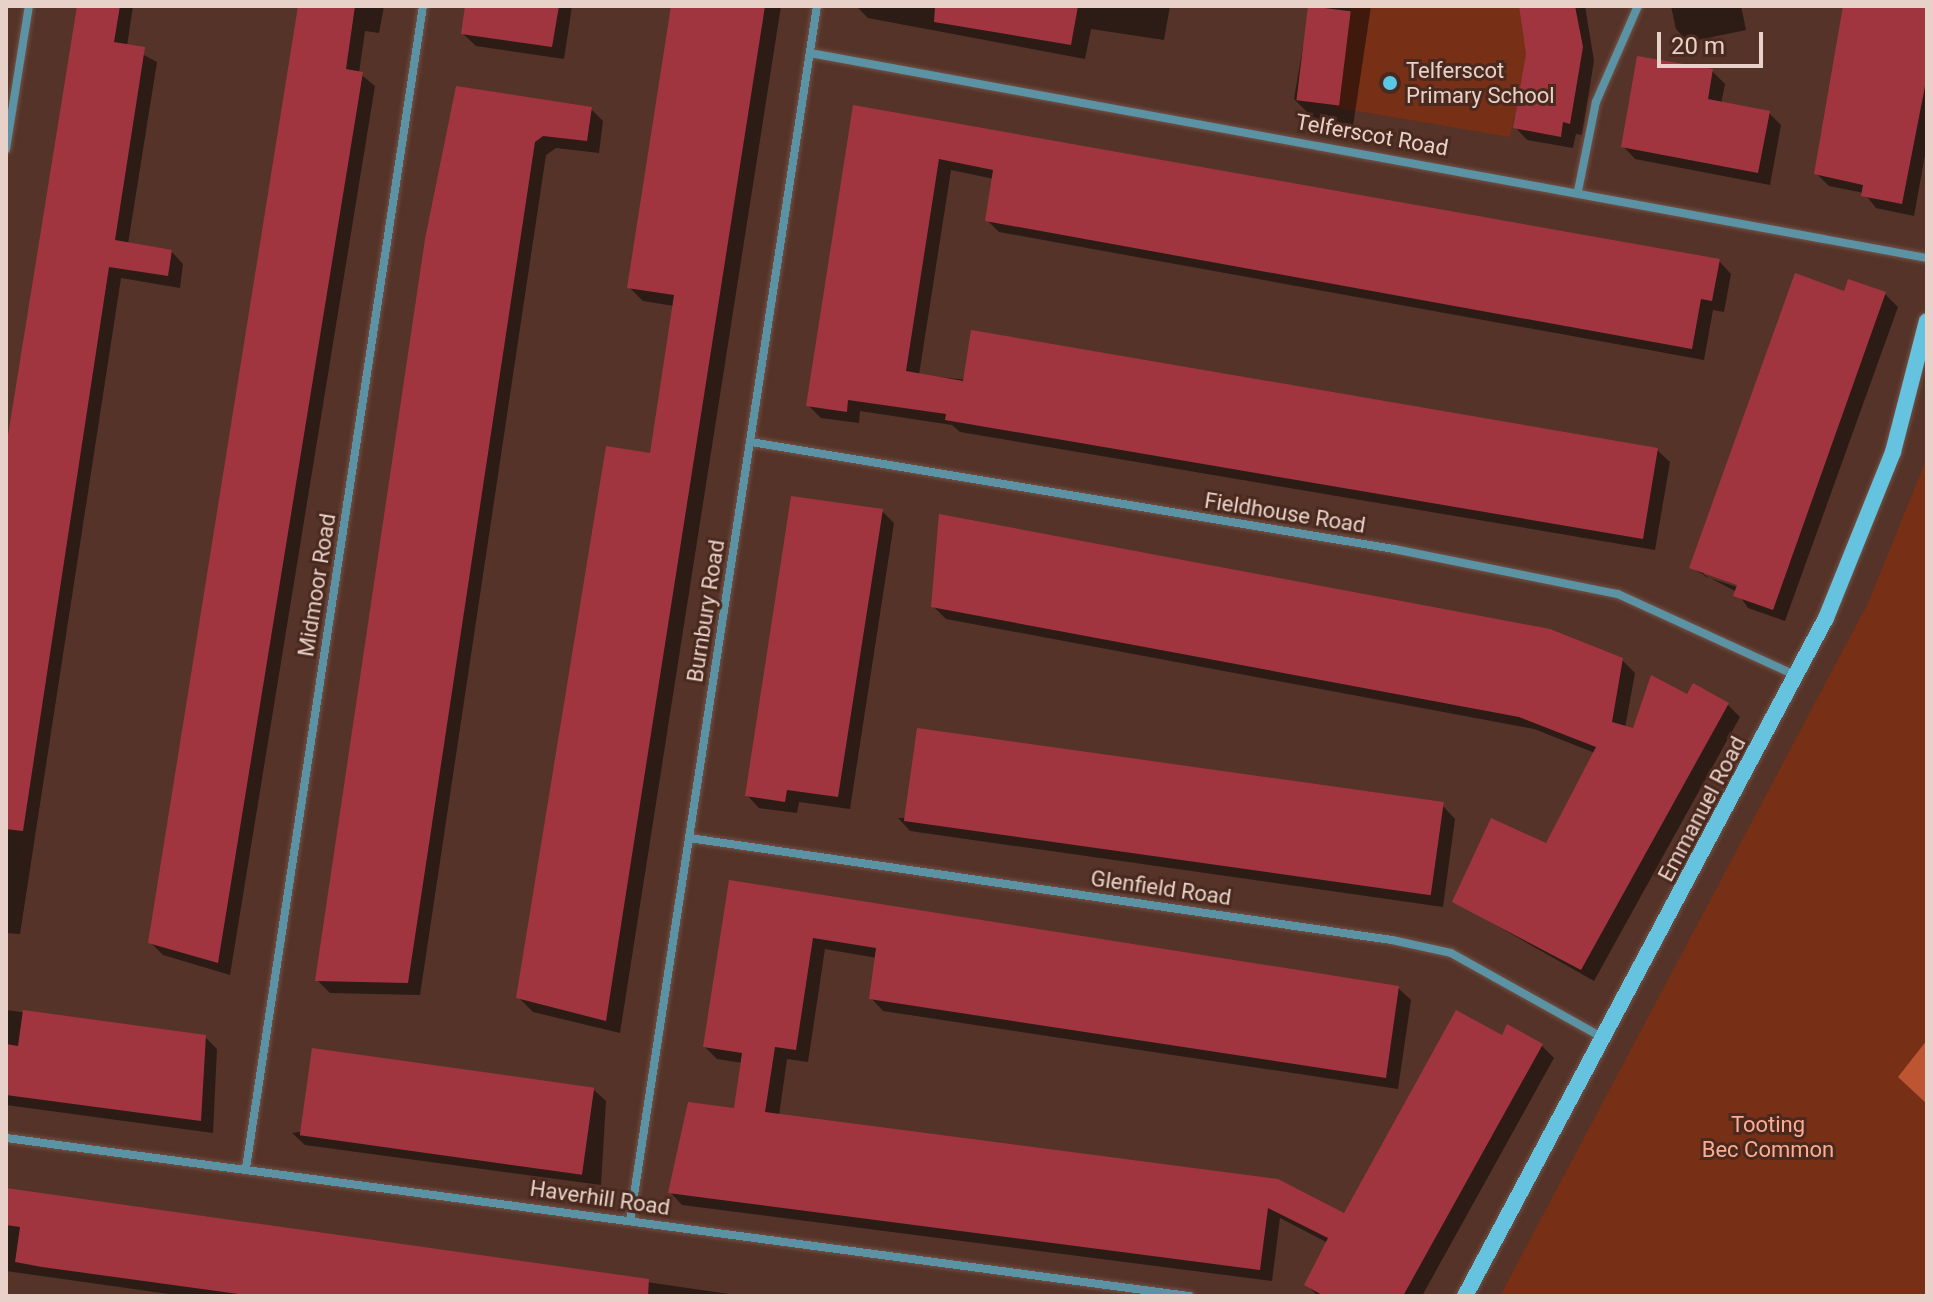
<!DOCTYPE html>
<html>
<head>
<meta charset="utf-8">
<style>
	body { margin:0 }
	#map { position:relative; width:1933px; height:1302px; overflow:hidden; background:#553328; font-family:Roboto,sans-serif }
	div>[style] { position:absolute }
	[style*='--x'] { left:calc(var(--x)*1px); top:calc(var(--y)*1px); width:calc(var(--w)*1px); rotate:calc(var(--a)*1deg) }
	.green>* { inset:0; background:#772f16 }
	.forest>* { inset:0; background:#bd5532 }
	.shadow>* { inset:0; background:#0007 }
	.building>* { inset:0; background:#a1353f; transform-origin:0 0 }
	.roads { filter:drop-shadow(0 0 2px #725348) drop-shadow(0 0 2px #725348) }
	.street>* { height:8px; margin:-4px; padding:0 4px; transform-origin:4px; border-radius:4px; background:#5b93a4 }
	.secondary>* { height:16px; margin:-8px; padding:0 8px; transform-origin:8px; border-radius:8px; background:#65c3df }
	.dots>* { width:22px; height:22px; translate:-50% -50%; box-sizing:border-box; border:4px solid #4a291e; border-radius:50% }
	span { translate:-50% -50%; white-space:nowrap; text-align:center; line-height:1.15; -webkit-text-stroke:6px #4a291e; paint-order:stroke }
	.poi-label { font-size:22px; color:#e7d1c9 }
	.left { translate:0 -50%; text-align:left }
	.street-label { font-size:22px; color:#e7d1c9 }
	.park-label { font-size:22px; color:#feac91 }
	.frame { position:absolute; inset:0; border:8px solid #e7d1c9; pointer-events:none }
	.scale { position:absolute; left:1657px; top:32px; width:106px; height:36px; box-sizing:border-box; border:4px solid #e7d1c9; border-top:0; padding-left:10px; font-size:24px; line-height:28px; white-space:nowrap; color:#e7d1c9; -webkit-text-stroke:6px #4a291e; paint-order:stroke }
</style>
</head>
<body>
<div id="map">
	<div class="green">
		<i style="clip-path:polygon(1351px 6px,1519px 6px,1529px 75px,1522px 78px,1510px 137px,1334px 107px)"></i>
		<i style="clip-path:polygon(1927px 458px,1927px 1296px,1500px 1296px,1868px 603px)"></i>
	</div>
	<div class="forest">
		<i style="clip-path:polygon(1927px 1040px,1927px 1104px,1898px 1077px)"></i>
	</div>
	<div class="shadow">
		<i style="clip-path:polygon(79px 6px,133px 6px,127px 46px,157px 62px,128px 244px,171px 251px,183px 264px,180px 288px,121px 278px,20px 934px,6px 933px,6px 476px)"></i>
		<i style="clip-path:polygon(299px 6px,384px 6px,379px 33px,365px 31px,359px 73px,375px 86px,230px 975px,163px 955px,150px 942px)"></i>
		<i style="clip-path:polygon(467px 6px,572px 6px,564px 59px,476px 46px,463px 34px)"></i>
		<i style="clip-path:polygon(674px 6px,781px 6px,620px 1033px,533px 1012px,518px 997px,652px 455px,674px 306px,643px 301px,629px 287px)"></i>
		<i style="clip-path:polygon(856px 6px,1170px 6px,1164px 40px,1091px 29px,1085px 59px,868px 18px)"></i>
		<i style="clip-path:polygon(1310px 6px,1371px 6px,1353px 126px,1314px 119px,1294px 99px)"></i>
		<i style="clip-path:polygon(1521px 6px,1585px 6px,1594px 61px,1582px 135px,1576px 134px,1573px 148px,1527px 140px,1515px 127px,1528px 54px)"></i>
		<i style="clip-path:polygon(1671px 6px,1741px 6px,1746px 30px,1688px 42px,1676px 29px)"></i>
		<i style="clip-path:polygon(1846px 6px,1927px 6px,1927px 144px,1914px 216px,1876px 208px,1864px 193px,1829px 186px,1816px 173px)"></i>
		<i style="clip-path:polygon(1712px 71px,1725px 84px,1721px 104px,1769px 113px,1781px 125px,1770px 185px,1635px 159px,1623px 146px)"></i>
		<i style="clip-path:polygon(457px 88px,591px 109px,603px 121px,599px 153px,556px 148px,546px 155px,420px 995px,330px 993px,317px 980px)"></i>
		<i style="clip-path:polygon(855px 108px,1719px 261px,1731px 274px,1724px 312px,1713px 310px,1704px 360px,999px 232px,987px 220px,994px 179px,951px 170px,919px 375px,1657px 450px,1670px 462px,1655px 550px,960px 432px,952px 425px,860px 411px,859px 423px,821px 418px,809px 406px)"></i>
		<i style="clip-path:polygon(evenodd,1845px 293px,1885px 294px,1898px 307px,1785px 621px,1748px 608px,1737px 592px,1691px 568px,1845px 293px,1704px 571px,1747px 587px,1746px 590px,1704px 576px,1704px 571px)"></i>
		<i style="clip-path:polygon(882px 511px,894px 523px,850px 809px,799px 802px,797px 813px,759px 808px,747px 795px)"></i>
		<i style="clip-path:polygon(933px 606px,1622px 660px,1635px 673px,1625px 728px,1634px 730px,1688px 697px,1727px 704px,1740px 717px,1594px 981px,1455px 902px,1547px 845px,1595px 753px,1534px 729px,946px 619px)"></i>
		<i style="clip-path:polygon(1443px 806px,1455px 819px,1443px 907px,910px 831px,898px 818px)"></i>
		<i style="clip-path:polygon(730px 883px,1398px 988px,1411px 1000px,1398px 1089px,883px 1011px,871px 998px,877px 958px,825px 949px,808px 1062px,787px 1059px,779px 1116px,1345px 1216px,1502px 1038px,1542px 1046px,1554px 1058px,1422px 1296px,1318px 1296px,1306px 1284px,1328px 1243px,1280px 1218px,1272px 1281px,682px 1205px,670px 1192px,736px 1110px,743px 1063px,717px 1059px,705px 1047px)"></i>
		<i style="clip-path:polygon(6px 1010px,205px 1037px,217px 1049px,213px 1133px,6px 1105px)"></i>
		<i style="clip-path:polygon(593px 1089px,606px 1101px,601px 1185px,305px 1145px,292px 1133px)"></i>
		<i style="clip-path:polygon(6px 1189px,729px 1294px,795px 1296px,183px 1296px,6px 1271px)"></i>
	</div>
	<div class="building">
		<i style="clip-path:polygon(77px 6px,120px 6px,114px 42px,145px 47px,115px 240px,172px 250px,168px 276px,109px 267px,23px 831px,6px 829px,6px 448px)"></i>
		<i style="clip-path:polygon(298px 6px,355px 6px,346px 69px,363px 72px,218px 963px,148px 943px)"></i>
		<i style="clip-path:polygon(465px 6px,559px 6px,552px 47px,461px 34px)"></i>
		<i style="clip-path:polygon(671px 6px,765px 6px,606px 1021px,516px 998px,606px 446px,650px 453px,674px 295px,627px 288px)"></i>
		<i style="clip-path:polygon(935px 6px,1078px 6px,1071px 45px,934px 22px)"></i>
		<i style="left:1308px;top:6px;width:43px;height:95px;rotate:7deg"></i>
		<i style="clip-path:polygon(1519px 6px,1575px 6px,1583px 47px,1570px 124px,1563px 122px,1561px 137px,1513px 128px,1526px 54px)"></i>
		<i style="clip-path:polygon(1843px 6px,1927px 6px,1927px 76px,1902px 204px,1861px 196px,1863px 185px,1814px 174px)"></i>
		<i style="clip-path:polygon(1637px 56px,1713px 69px,1708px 99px,1770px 111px,1758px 173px,1621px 147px)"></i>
		<i style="clip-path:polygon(456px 86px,592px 107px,587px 141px,543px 136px,535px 142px,408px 983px,315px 981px,425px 239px)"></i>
		<i style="clip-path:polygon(853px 105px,1720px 259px,1712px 301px,1701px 299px,1692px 349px,985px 221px,993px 170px,939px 159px,906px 371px,963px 381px,971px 330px,1658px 448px,1643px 539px,945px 420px,946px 414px,848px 400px,847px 412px,806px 406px)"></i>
		<i style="clip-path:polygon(1795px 273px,1844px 291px,1848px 279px,1886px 292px,1773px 610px,1733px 596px,1737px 585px,1689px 568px)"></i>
		<i style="clip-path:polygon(791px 496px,883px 509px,838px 797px,787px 790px,785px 802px,745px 796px)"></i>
		<i style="clip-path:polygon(939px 514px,1550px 629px,1623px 658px,1612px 722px,1633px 728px,1651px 675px,1687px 694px,1693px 683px,1729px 703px,1581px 970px,1452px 902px,1491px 818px,1546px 843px,1596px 747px,1519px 717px,931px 607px)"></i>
		<i style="left:917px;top:728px;width:532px;height:94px;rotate:8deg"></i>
		<i style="clip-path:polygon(729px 880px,1399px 986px,1386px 1078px,869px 999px,876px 948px,813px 938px,796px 1050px,775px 1047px,765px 1112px,1278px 1179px,1344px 1213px,1456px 1010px,1502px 1035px,1507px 1024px,1543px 1044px,1403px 1296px,1324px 1296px,1304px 1285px,1328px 1238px,1268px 1208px,1260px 1270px,668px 1193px,688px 1102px,734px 1108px,742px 1053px,703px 1047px)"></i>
		<i style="clip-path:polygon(23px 1010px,206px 1035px,201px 1121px,6px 1095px,6px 1044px,18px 1046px)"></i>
		<i style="left:312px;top:1048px;width:285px;height:88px;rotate:8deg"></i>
		<i style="clip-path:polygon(6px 1188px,649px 1279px,648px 1296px,253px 1296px,42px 1267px,15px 1262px,20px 1227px,6px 1225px)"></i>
	</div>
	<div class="roads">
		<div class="street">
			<i style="--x:810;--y:53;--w:1136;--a:10.4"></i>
			<i style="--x:6;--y:149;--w:145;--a:-80.9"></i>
			<i style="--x:1578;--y:191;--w:91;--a:-78.6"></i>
			<i style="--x:1596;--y:102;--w:105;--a:-66.4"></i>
			<i style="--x:751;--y:442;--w:652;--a:9.45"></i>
			<i style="--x:1394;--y:549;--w:228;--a:11.4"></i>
			<i style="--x:1618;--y:594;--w:195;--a:24.6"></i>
			<i style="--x:689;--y:838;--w:710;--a:8.26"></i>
			<i style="--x:1392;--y:940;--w:60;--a:12.4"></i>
			<i style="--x:1451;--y:953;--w:176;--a:29.2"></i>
			<i style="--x:6;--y:1138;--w:1194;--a:7.61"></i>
			<i style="--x:246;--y:1168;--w:1175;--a:-81.34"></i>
			<i style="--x:630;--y:1221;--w:1229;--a:-81.25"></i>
		</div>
		<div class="secondary">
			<i style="--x:1465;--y:1296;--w:768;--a:-61.97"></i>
			<i style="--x:1826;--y:618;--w:179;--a:-68"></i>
			<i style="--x:1893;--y:452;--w:135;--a:-75.5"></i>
		</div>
	</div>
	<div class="dots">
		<i style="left:1390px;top:83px;background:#5bc8e6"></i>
	</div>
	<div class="poi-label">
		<span class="left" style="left:1406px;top:83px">Telferscot<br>Primary School</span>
	</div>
	<div class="street-label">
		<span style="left:1372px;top:135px;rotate:10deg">Telferscot Road</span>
		<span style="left:1285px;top:513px;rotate:9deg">Fieldhouse Road</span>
		<span style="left:317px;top:585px;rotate:-81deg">Midmoor Road</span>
		<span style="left:706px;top:611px;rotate:-81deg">Burnbury Road</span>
		<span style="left:1702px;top:809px;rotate:-62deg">Emmanuel Road</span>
		<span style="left:1161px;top:888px;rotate:8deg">Glenfield Road</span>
		<span style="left:600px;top:1198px;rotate:8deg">Haverhill Road</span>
	</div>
	<div class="park-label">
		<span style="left:1768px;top:1137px">Tooting<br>Bec Common</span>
	</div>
	<div class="frame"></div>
	<div class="scale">20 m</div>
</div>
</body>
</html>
